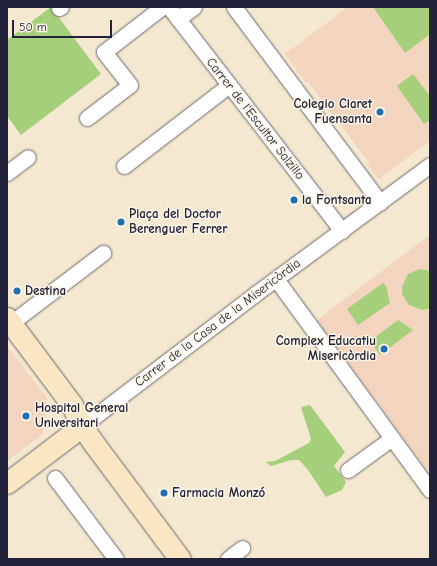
<!DOCTYPE html>
<html>
<head>
<meta charset="utf-8">
<style>
	body { margin:0 }
	#map { position:relative; width:437px; height:566px; overflow:hidden; background:#f4e9d0; font-family:"Comic Neue",sans-serif }
	div>[style] { position:absolute }
	[style*='--x'] { left:calc(var(--x)*1px); top:calc(var(--y)*1px); width:calc(var(--w)*1px); rotate:calc(var(--a)*1deg) }
	.built>* { inset:0; background:#f3d4bf }
	.green>* { inset:0; background:#a6cf7b }
	.roads { filter:drop-shadow(0 0 1px #6c686f) drop-shadow(0 0 1px #6c686f) }
	.street>* { height:15px; margin:-7.5px; padding:0 7.5px; transform-origin:7.5px; border-radius:7.5px; background:#fff }
	.secondary>* { height:21px; margin:-10.5px; padding:0 10.5px; transform-origin:10.5px; border-radius:10.5px; background:#fbe6c4 }
	.dots>* { width:11px; height:11px; translate:-50% -50%; box-sizing:border-box; border:2px solid #fcf5e5; border-radius:50% }
	span { translate:-50% -50%; white-space:nowrap; text-align:center; line-height:1.15; -webkit-text-stroke:3px #fcf5e5; paint-order:stroke }
	.poi-label { font-size:13px; color:#22223b; font-weight:700 }
	.right { translate:-100% -50%; text-align:right }
	.left { translate:0 -50%; text-align:left }
	.street-label { font-size:13px; color:#22223b }
	.frame { position:absolute; inset:0; border:8px solid #22223b; pointer-events:none }
	.scale { position:absolute; left:12px; top:20px; width:100px; height:18px; box-sizing:border-box; border:2px solid #22223b; border-top:0; padding-left:5px; font-size:12px; line-height:14px; white-space:nowrap; color:#22223b; -webkit-text-stroke:3px #fcf5e5; paint-order:stroke }
</style>
</head>
<body>
<div id="map">
	<div class="built">
		<i style="clip-path:polygon(348px 7px,430px 7px,430px 141px,379px 179px,368px 165px,370px 164px,308px 82px,306px 83px,285px 54px)"></i>
		<i style="clip-path:polygon(430px 235px,430px 474px,317px 320px)"></i>
		<i style="clip-path:polygon(7px 346px,47px 398px,43px 434px,7px 461px)"></i>
	</div>
	<div class="green">
		<i style="clip-path:polygon(51px 7px,101px 74px,21px 135px,7px 116px,7px 40px)"></i>
		<i style="clip-path:polygon(373px 7px,430px 7px,430px 34px,405px 53px)"></i>
		<i style="clip-path:polygon(413px 74px,430px 96px,430px 120px,424px 124px,397px 86px)"></i>
		<i style="clip-path:polygon(420px 269px,430px 271px,430px 308px,422px 310px,409px 305px,402px 294px,402px 287px,408px 274px)"></i>
		<i style="clip-path:polygon(383px 283px,386px 286px,390px 303px,358px 325px,347px 309px)"></i>
		<i style="clip-path:polygon(398px 320px,413px 330px,380px 355px,370px 341px)"></i>
		<i style="clip-path:polygon(310px 405px,345px 452px,334px 466px,346px 482px,342px 490px,326px 497px,308px 470px,299px 460px,291px 460px,271px 466px,266px 462px,275px 461px,309px 443px,311px 439px,301px 407px)"></i>
	</div>
	<div class="roads">
		<div class="street">
			<i style="--x:169;--y:7;--w:283;--a:52.3"></i>
			<i style="--x:234;--y:7;--w:244;--a:53.2"></i>
			<i style="--x:59;--y:8;--w:2;--a:-27"></i>
			<i style="--x:178;--y:19;--w:20;--a:-37"></i>
			<i style="--x:87;--y:118;--w:54;--a:-37.5"></i>
			<i style="--x:130;--y:85;--w:42;--a:-128.2"></i>
			<i style="--x:104;--y:52;--w:73;--a:-37.8"></i>
			<i style="--x:124;--y:166;--w:133;--a:-37.6"></i>
			<i style="--x:7;--y:173;--w:26;--a:-37"></i>
			<i style="--x:276;--y:279;--w:261;--a:53.9"></i>
			<i style="--x:11;--y:323;--w:116;--a:-37.3"></i>
			<i style="--x:82;--y:426;--w:218;--a:-37.3"></i>
			<i style="--x:255;--y:294;--w:217;--a:-36.4"></i>
			<i style="--x:348;--y:470;--w:54;--a:-36"></i>
			<i style="--x:55;--y:478;--w:101;--a:53"></i>
			<i style="--x:228;--y:559;--w:18;--a:-38"></i>
		</div>
		<div class="secondary">
			<i style="--x:7;--y:318;--w:109;--a:53.2"></i>
			<i style="--x:72;--y:405;--w:23;--a:65"></i>
			<i style="--x:82;--y:426;--w:23;--a:56"></i>
			<i style="--x:95;--y:445;--w:142;--a:53.3"></i>
			<i style="--x:7;--y:483;--w:94;--a:-37.2"></i>
		</div>
	</div>
	<div class="dots">
		<i style="left:380px;top:112px;background:#1f6fb2"></i>
		<i style="left:294px;top:200px;background:#1f6fb2"></i>
		<i style="left:121px;top:222px;background:#1f6fb2"></i>
		<i style="left:17px;top:291px;background:#1f6fb2"></i>
		<i style="left:384px;top:349px;background:#1f6fb2"></i>
		<i style="left:26px;top:416px;background:#1f6fb2"></i>
		<i style="left:164px;top:493px;background:#1f6fb2"></i>
	</div>
	<div class="poi-label">
		<span class="right" style="left:372px;top:112px">Colegio Claret<br>Fuensanta</span>
		<span class="left" style="left:302px;top:200px">la Fontsanta</span>
		<span class="left" style="left:129px;top:222px">Plaça del Doctor<br>Berenguer Ferrer</span>
		<span class="left" style="left:25px;top:291px">Destina</span>
		<span class="right" style="left:376px;top:349px">Complex Educatiu<br>Misericòrdia</span>
		<span class="left" style="left:35px;top:416px">Hospital General<br>Universitari</span>
		<span class="left" style="left:172px;top:493px">Farmacia Monzó</span>
	</div>
	<div class="street-label">
		<span style="left:255px;top:119px;rotate:52deg">Carrer de l'Escultor Salzillo</span>
		<span style="left:218px;top:323px;rotate:-37deg">Carrer de la Casa de la Misericòrdia</span>
	</div>
	<div class="frame"></div>
	<div class="scale">50 m</div>
</div>
</body>
</html>
